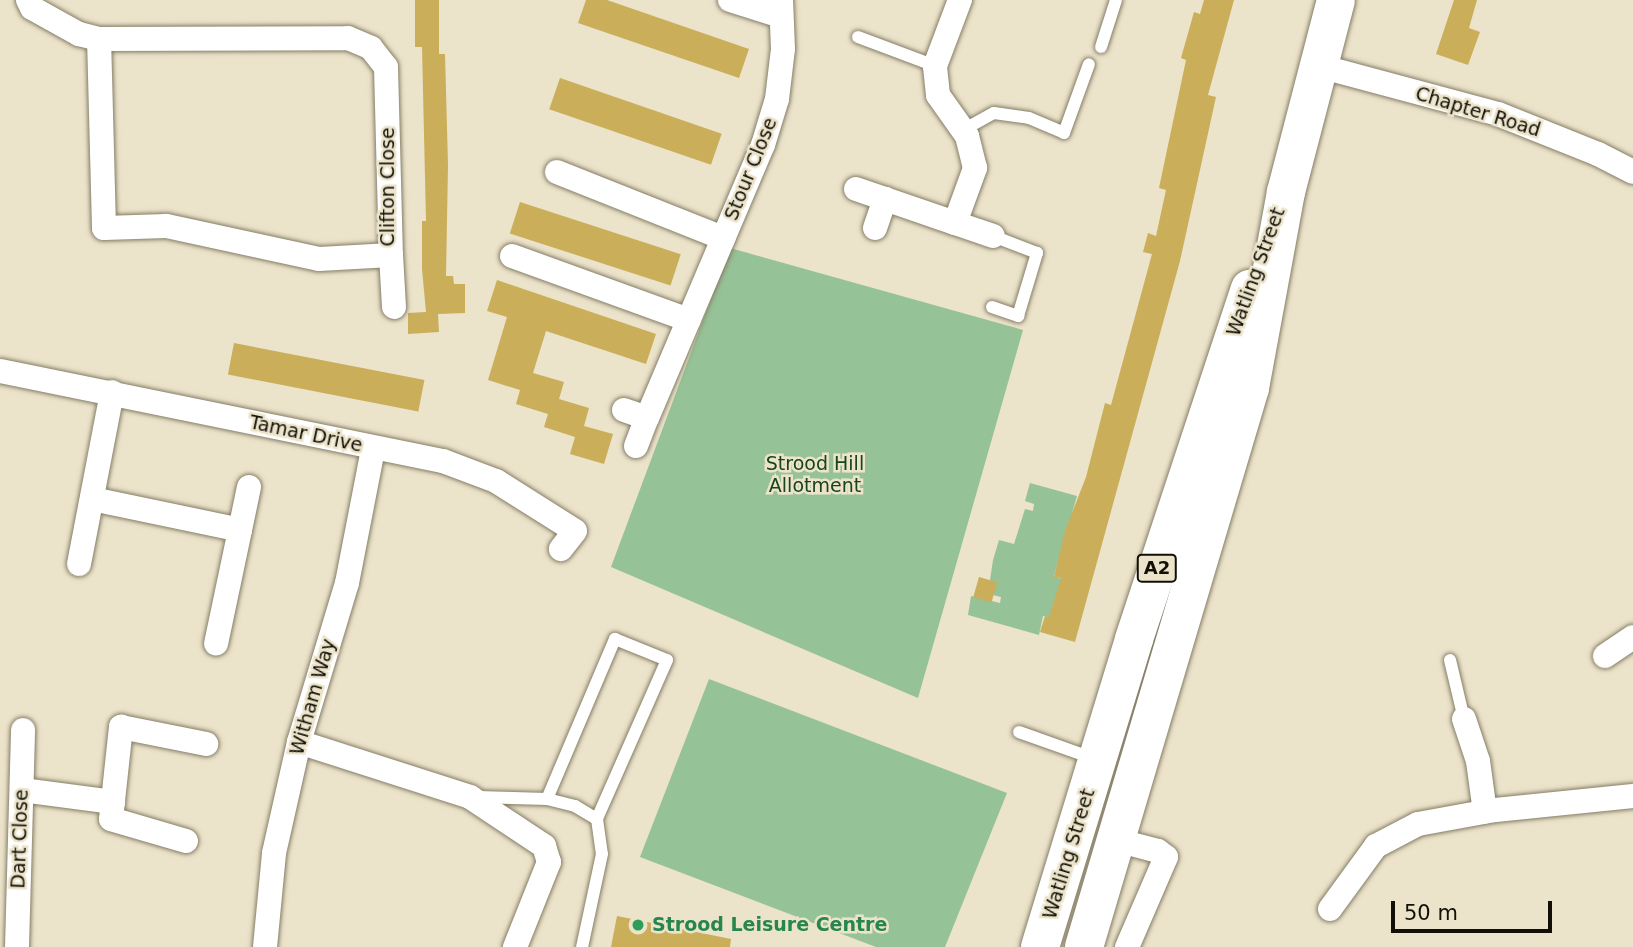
<!DOCTYPE html>
<html>
<head>
<meta charset="utf-8">
<style>
	body { margin:0 }
	#map { position:relative; width:1633px; height:947px; overflow:hidden; background:#ebe3ca; font-family:"DejaVu Sans",sans-serif }
	div>[style] { position:absolute }
	[style*='--x'] { left:calc(var(--x)*1px); top:calc(var(--y)*1px); width:calc(var(--w)*1px); rotate:calc(var(--a)*1deg) }
	.green>* { inset:0; background:#96c297 }
	.building>* { inset:0; background:#caae59; transform-origin:0 0 }
	.roads { filter:drop-shadow(0 0 2px #857d66) drop-shadow(0 0 2px #857d66) }
	.service>* { height:12px; margin:-6px; padding:0 6px; transform-origin:6px; border-radius:6px; background:#fff }
	.minor>* { height:24px; margin:-12px; padding:0 12px; transform-origin:12px; border-radius:12px; background:#fff }
	.primary>* { height:38px; margin:-19px; padding:0 19px; transform-origin:19px; border-radius:19px; background:#fff }
	.dots>* { width:19px; height:19px; translate:-50% -50%; box-sizing:border-box; border:4px solid #ebe3ca; border-radius:50% }
	span { translate:-50% -50%; white-space:nowrap; text-align:center; line-height:1.15; -webkit-text-stroke:5px #ebe3ca; paint-order:stroke }
	.shield-label span { padding:2px 5px; background:#ebe3ca; border:2px solid; border-radius:5px; -webkit-text-stroke-width:0 }
	.shield-label { font-size:18px; color:#120f07; font-weight:700 }
	.street-label { font-size:19px; color:#120f07 }
	.park-label { font-size:19px; color:#17441c }
	.leisure-label { font-size:19px; color:#27864d; font-weight:700 }
	.left { translate:0 -50%; text-align:left }
	.scale { position:absolute; left:1391px; top:901px; width:161px; height:32px; box-sizing:border-box; border:4px solid #120f07; border-top:0; padding-left:9px; font-size:21px; line-height:24px; white-space:nowrap; color:#120f07; -webkit-text-stroke:5px #ebe3ca; paint-order:stroke }
</style>
</head>
<body>
<div id="map">
	<div class="green">
		<i style="clip-path:polygon(730px 248px,1023px 330px,918px 698px,611px 567px)"></i>
		<i style="clip-path:polygon(1030px 483px,1077px 496px,1054px 576px,1065px 580px,1057px 592px,1060px 597px,1054px 618px,1043px 616px,1039px 635px,968px 615px,971px 596px,1000px 603px,1001px 597px,993px 595px,990px 580px,993px 560px,999px 540px,1014px 544px,1025px 509px,1033px 511px,1034px 504px,1025px 501px)"></i>
		<i style="clip-path:polygon(709px 679px,1007px 793px,945px 947px,876px 947px,640px 857px)"></i>
	</div>
	<div class="building">
		<i style="clip-path:polygon(415px 0,439px 0,439px 54px,445px 54px,448px 165px,446px 276px,453px 276px,454px 284px,465px 284px,465px 313px,438px 314px,439px 332px,408px 334px,408px 313px,426px 312px,422px 269px,422px 221px,426px 221px,422px 47px,415px 47px)"></i>
		<i style="clip-path:polygon(586px 0,607px 0,749px 49px,739px 78px,578px 23px)"></i>
		<i style="clip-path:polygon(1204px 0,1234px 0,1208px 95px,1216px 97px,1180px 261px,1075px 642px,1040px 632px,1045px 616px,1049px 617px,1061px 578px,1054px 577px,1065px 531px,1086px 477px,1105px 403px,1111px 405px,1152px 254px,1143px 252px,1148px 233px,1156px 236px,1166px 190px,1159px 188px,1186px 60px,1181px 58px,1194px 12px,1200px 14px)"></i>
		<i style="clip-path:polygon(1454px 0,1477px 0,1469px 28px,1480px 32px,1468px 65px,1436px 54px)"></i>
		<i style="left:560px;top:78px;width:171px;height:33px;rotate:19deg"></i>
		<i style="left:520px;top:202px;width:169px;height:33px;rotate:18deg"></i>
		<i style="clip-path:polygon(497px 280px,656px 334px,646px 364px,546px 331px,533px 373px,564px 382px,559px 399px,589px 408px,584px 426px,613px 434px,604px 464px,570px 454px,575px 437px,544px 427px,548px 414px,516px 404px,520px 390px,488px 380px,507px 317px,487px 311px)"></i>
		<i style="left:234px;top:343px;width:194px;height:32px;rotate:11deg"></i>
		<i style="left:979px;top:577px;width:19px;height:21px;rotate:16deg"></i>
		<i style="clip-path:polygon(617px 916px,731px 939px,730px 947px,611px 947px)"></i>
	</div>
	<div class="roads">
		<div class="service">
			<i style="--x:858;--y:37;--w:82;--a:20.6"></i>
			<i style="--x:1101;--y:47;--w:49;--a:-72.3"></i>
			<i style="--x:963;--y:130;--w:35;--a:-29"></i>
			<i style="--x:994;--y:113;--w:35;--a:8"></i>
			<i style="--x:1029;--y:118;--w:38;--a:23"></i>
			<i style="--x:1064;--y:133;--w:73;--a:-70.1"></i>
			<i style="--x:992;--y:307;--w:28;--a:19"></i>
			<i style="--x:1018;--y:316;--w:66;--a:-73.2"></i>
			<i style="--x:1037;--y:253;--w:47;--a:-158.9"></i>
			<i style="--x:1450;--y:660;--w:61;--a:76.7"></i>
			<i style="--x:1019;--y:732;--w:81;--a:19.6"></i>
			<i style="--x:478;--y:797;--w:69;--a:1.7"></i>
			<i style="--x:547;--y:799;--w:29;--a:14"></i>
			<i style="--x:575;--y:806;--w:26;--a:31"></i>
			<i style="--x:597;--y:819;--w:35;--a:82"></i>
			<i style="--x:602;--y:854;--w:95;--a:102.1"></i>
			<i style="--x:547;--y:799;--w:174;--a:-67"></i>
			<i style="--x:615;--y:639;--w:56;--a:22"></i>
			<i style="--x:667;--y:660;--w:174;--a:113.8"></i>
		</div>
		<div class="minor">
			<i style="--x:28;--y:0;--w:9;--a:63"></i>
			<i style="--x:32;--y:8;--w:54;--a:29"></i>
			<i style="--x:79;--y:34;--w:21;--a:14"></i>
			<i style="--x:99;--y:39;--w:249;--a:-0.2"></i>
			<i style="--x:348;--y:38;--w:25;--a:23"></i>
			<i style="--x:371;--y:48;--w:24;--a:52"></i>
			<i style="--x:386;--y:67;--w:188;--a:88.5"></i>
			<i style="--x:391;--y:255;--w:72;--a:176.8"></i>
			<i style="--x:319;--y:259;--w:157;--a:-167.8"></i>
			<i style="--x:166;--y:226;--w:62;--a:178.2"></i>
			<i style="--x:104;--y:228;--w:189;--a:-91.5"></i>
			<i style="--x:730;--y:0;--w:53;--a:17.4"></i>
			<i style="--x:1319;--y:66;--w:185;--a:15"></i>
			<i style="--x:1498;--y:114;--w:108;--a:21.8"></i>
			<i style="--x:1598;--y:154;--w:39;--a:27"></i>
			<i style="--x:557;--y:172;--w:179;--a:21.7"></i>
			<i style="--x:856;--y:189;--w:105;--a:19"></i>
			<i style="--x:955;--y:223;--w:59;--a:-70"></i>
			<i style="--x:975;--y:168;--w:33;--a:-104"></i>
			<i style="--x:967;--y:136;--w:50;--a:-125.3"></i>
			<i style="--x:938;--y:95;--w:29;--a:-96"></i>
			<i style="--x:935;--y:66;--w:71;--a:-69.3"></i>
			<i style="--x:955;--y:223;--w:40;--a:18.9"></i>
			<i style="--x:875;--y:228;--w:31;--a:-71"></i>
			<i style="--x:391;--y:255;--w:52;--a:86.7"></i>
			<i style="--x:512;--y:256;--w:188;--a:19.9"></i>
			<i style="--x:0;--y:371;--w:452;--a:11.5"></i>
			<i style="--x:443;--y:461;--w:57;--a:20.7"></i>
			<i style="--x:496;--y:481;--w:93;--a:32.3"></i>
			<i style="--x:575;--y:531;--w:23;--a:128"></i>
			<i style="--x:624;--y:410;--w:24;--a:19"></i>
			<i style="--x:647;--y:418;--w:297;--a:-67"></i>
			<i style="--x:763;--y:145;--w:48;--a:-73.1"></i>
			<i style="--x:777;--y:99;--w:50;--a:-83.2"></i>
			<i style="--x:783;--y:49;--w:49;--a:-92.3"></i>
			<i style="--x:636;--y:446;--w:30;--a:-69"></i>
			<i style="--x:92;--y:499;--w:151;--a:11.8"></i>
			<i style="--x:240;--y:530;--w:116;--a:101.9"></i>
			<i style="--x:240;--y:530;--w:44;--a:-78.2"></i>
			<i style="--x:79;--y:564;--w:175;--a:-79.1"></i>
			<i style="--x:1605;--y:656;--w:34;--a:-34"></i>
			<i style="--x:1464;--y:719;--w:44;--a:71.6"></i>
			<i style="--x:1478;--y:761;--w:51;--a:82.2"></i>
			<i style="--x:299;--y:742;--w:180;--a:17.8"></i>
			<i style="--x:470;--y:797;--w:89;--a:33.5"></i>
			<i style="--x:544;--y:846;--w:17;--a:73"></i>
			<i style="--x:549;--y:862;--w:92;--a:111.8"></i>
			<i style="--x:22;--y:790;--w:92;--a:7.5"></i>
			<i style="--x:1116;--y:840;--w:43;--a:14.7"></i>
			<i style="--x:1158;--y:851;--w:10;--a:37"></i>
			<i style="--x:1166;--y:857;--w:98;--a:113.4"></i>
			<i style="--x:186;--y:841;--w:78;--a:-163.7"></i>
			<i style="--x:111;--y:819;--w:93;--a:-83.8"></i>
			<i style="--x:121;--y:727;--w:87;--a:11.3"></i>
			<i style="--x:1330;--y:909;--w:78;--a:-53.9"></i>
			<i style="--x:1376;--y:846;--w:47;--a:-27.6"></i>
			<i style="--x:1418;--y:824;--w:78;--a:-10.3"></i>
			<i style="--x:1495;--y:810;--w:139;--a:-5.8"></i>
			<i style="--x:17;--y:947;--w:217;--a:-88.4"></i>
			<i style="--x:265;--y:947;--w:94;--a:-84.5"></i>
			<i style="--x:274;--y:853;--w:114;--a:-77.3"></i>
			<i style="--x:299;--y:742;--w:166;--a:-73.2"></i>
			<i style="--x:347;--y:583;--w:136;--a:-79"></i>
		</div>
		<div class="primary">
			<i style="--x:1040;--y:947;--w:322;--a:-73"></i>
			<i style="--x:1134;--y:639;--w:369;--a:-71.7"></i>
			<i style="--x:1084;--y:947;--w:583;--a:-73.46"></i>
			<i style="--x:1250;--y:388;--w:199;--a:-79.6"></i>
			<i style="--x:1286;--y:192;--w:198;--a:-75.4"></i>
		</div>
	</div>
	<div class="dots">
		<i style="left:638px;top:925px;background:#2e9e5b"></i>
	</div>
	<div class="shield-label">
		<span style="left:1157px;top:568px">A2</span>
	</div>
	<div class="street-label">
		<span style="left:1478px;top:112px;rotate:17deg">Chapter Road</span>
		<span style="left:751px;top:169px;rotate:-68deg">Stour Close</span>
		<span style="left:388px;top:187px;rotate:-90deg">Clifton Close</span>
		<span style="left:1256px;top:272px;rotate:-70deg">Watling Street</span>
		<span style="left:306px;top:434px;rotate:12deg">Tamar Drive</span>
		<span style="left:313px;top:697px;rotate:-74deg">Witham Way</span>
		<span style="left:20px;top:839px;rotate:-88deg">Dart Close</span>
		<span style="left:1069px;top:854px;rotate:-73deg">Watling Street</span>
	</div>
	<div class="park-label">
		<span style="left:815px;top:475px">Strood Hill<br>Allotment</span>
	</div>
	<div class="leisure-label">
		<span class="left" style="left:652px;top:925px">Strood Leisure Centre</span>
	</div>
	<div class="scale">50 m</div>
</div>
</body>
</html>
